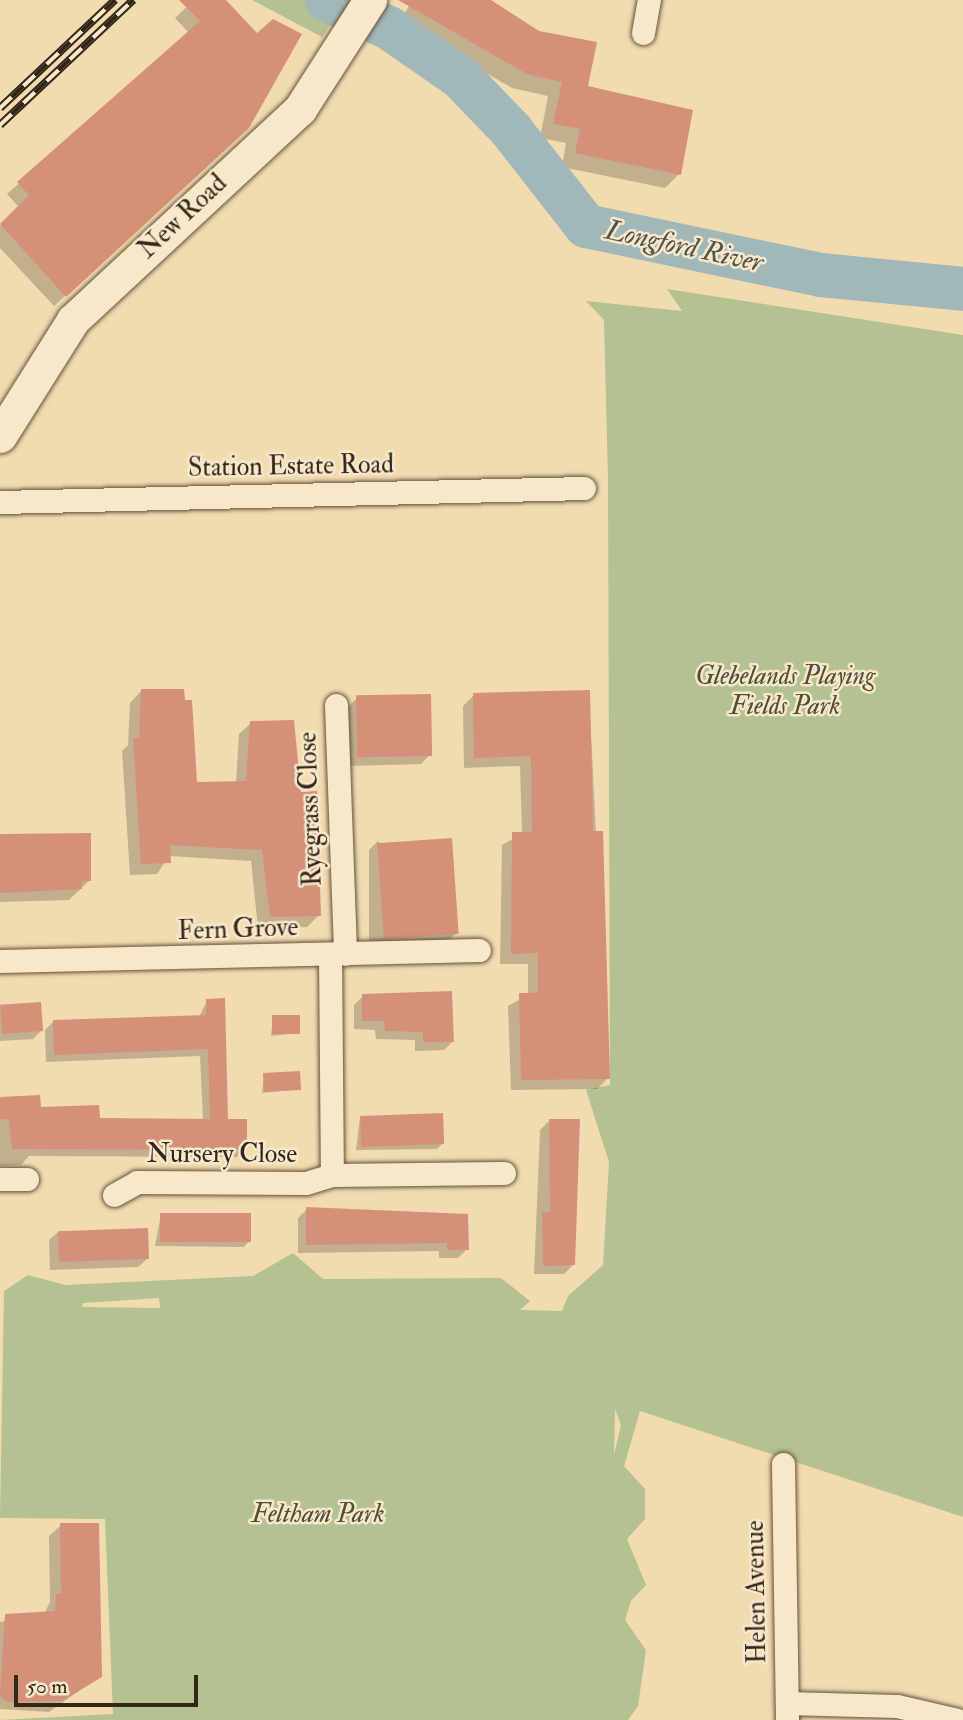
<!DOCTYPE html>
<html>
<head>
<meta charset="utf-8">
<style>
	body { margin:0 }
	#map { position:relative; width:963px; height:1720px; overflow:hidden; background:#f3dbb0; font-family:"IM FELL Double Pica",serif }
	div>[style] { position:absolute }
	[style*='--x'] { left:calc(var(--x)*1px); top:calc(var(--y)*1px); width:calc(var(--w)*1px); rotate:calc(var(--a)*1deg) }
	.green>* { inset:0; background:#b4c190 }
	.shadow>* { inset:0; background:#0003 }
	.river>* { height:44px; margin:-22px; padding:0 22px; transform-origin:22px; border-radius:22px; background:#a2b8b8 }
	.building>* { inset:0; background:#d5907a; transform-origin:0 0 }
	.roads { filter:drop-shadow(0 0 2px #62533d) drop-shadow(0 0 2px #62533d) }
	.street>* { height:23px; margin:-11.5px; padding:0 11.5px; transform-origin:11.5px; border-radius:11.5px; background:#f7e8cc }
	.secondary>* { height:33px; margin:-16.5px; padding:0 16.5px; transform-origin:16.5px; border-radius:16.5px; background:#f7e8cc }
	.rail>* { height:8px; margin-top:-4px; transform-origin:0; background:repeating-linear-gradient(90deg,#f7e8cc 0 16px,#312617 0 32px); box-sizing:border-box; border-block:2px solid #312617 }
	span { translate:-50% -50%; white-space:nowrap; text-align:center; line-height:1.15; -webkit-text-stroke:5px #f7e8cc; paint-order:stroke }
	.street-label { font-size:26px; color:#312617 }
	.park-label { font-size:26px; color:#524d35; font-style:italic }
	.water-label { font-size:28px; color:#535247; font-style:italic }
	.scale { position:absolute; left:14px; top:1675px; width:184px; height:32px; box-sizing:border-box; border:4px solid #312617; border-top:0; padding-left:9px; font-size:21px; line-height:24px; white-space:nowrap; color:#312617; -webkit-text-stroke:5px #f7e8cc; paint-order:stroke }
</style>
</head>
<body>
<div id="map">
	<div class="green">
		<i style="clip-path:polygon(252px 0,346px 0,346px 1px,322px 37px)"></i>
		<i style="clip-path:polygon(evenodd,667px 289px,963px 335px,963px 1517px,640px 1411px,624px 1466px,645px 1489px,645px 1519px,627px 1539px,646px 1585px,631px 1601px,625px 1620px,646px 1650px,638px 1706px,628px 1720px,0 1720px,113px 1714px,105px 1519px,0 1518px,4px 1291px,28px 1275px,65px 1285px,253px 1276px,293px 1253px,323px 1279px,501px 1278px,530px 1301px,520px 1310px,562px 1311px,568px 1296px,603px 1265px,609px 1162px,586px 1090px,610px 1085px,608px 480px,604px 320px,586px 301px,682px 311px,667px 289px,159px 1298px,160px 1308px,82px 1307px,83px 1303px,159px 1298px,667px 289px,615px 1409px,621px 1425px,614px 1455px,614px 1454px,615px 1409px)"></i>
	</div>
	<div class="shadow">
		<i style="clip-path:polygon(194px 0,224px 0,236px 139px,54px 306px,0 248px,0 226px,19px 207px,7px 194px,189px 33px,175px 18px)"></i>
		<i style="clip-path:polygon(413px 0,488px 0,679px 174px,665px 188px,562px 167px,566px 143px,540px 138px,548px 96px,512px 88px,398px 23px)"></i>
		<i style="clip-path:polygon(141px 691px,195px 784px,236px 783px,239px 734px,251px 723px,299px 794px,319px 915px,307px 927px,258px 928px,251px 861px,169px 856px,157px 874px,130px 875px,122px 751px,128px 745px,130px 703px)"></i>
		<i style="clip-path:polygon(589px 692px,608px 1078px,597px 1089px,511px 1090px,508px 1006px,528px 995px,528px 964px,500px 964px,502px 845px,522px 834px,520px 766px,464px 768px,463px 706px,474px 695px)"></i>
		<i style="clip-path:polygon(357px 698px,430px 755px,421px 764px,349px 766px,348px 707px)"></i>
		<i style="clip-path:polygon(0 836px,90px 880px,69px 900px,0 902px)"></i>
		<i style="clip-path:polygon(378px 841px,456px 933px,447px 942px,369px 941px,369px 850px)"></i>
		<i style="clip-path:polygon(363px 996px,453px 1041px,444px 1050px,415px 1051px,415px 1040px,376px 1039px,375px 1030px,354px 1029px,354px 1005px)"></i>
		<i style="clip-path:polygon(207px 1001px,226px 1121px,245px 1149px,237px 1157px,29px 1156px,21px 1165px,0 1166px,0 1099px,98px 1120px,203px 1120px,200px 1056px,46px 1062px,45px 1030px,53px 1022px,199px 1017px)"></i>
		<i style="clip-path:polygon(0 1007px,41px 1031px,33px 1039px,0 1041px)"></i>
		<i style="clip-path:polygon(273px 1018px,298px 1033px,271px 1036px)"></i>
		<i style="clip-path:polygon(264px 1074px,299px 1089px,262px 1093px)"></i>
		<i style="clip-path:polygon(360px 1117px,443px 1143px,437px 1149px,356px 1150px)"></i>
		<i style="clip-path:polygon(549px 1121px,573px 1265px,564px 1274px,534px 1274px,540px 1130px)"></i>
		<i style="clip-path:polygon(307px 1209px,466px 1216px,467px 1249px,458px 1258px,439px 1258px,439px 1251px,298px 1253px,298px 1218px)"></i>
		<i style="clip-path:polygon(161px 1214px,249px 1241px,244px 1247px,155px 1246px)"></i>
		<i style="clip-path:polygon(58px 1232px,147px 1259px,138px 1267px,50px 1270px,49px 1240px)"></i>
		<i style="clip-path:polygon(61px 1525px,100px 1676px,49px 1712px,0 1709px,0 1622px,44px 1614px,50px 1602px,49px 1536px)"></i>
	</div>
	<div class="river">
		<i style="--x:327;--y:0;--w:68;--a:24.3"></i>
		<i style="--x:389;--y:28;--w:86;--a:34.6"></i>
		<i style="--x:460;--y:77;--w:74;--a:46.1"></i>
		<i style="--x:511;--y:130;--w:122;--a:52"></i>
		<i style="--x:586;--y:226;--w:240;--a:11.8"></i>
		<i style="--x:821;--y:275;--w:143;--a:5.6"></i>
	</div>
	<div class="building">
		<i style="clip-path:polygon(179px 0,226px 0,257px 33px,273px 19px,302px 34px,249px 128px,66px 297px,0 224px,29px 195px,17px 182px,200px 21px)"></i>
		<i style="clip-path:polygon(398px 0,491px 0,539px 31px,597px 42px,588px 86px,693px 110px,681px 175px,575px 153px,580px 129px,553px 124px,562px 82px,527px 74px)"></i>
		<i style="clip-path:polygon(141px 689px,184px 689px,185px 700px,192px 700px,197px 782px,246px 781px,250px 721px,294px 720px,301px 792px,317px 791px,321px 916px,270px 917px,262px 850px,170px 845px,171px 863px,141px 864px,133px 738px,139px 738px)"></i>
		<i style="clip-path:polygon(590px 690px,593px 831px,603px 831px,610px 1079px,521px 1080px,519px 993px,538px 993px,538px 953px,511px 954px,512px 832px,532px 832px,531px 756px,474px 758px,473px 693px)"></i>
		<i style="left:431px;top:694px;width:62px;height:75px;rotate:89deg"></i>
		<i style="clip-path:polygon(91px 833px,91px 881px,82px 881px,82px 889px,0 893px,0 834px)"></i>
		<i style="left:452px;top:838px;width:96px;height:75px;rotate:86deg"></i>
		<i style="clip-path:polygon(452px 991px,454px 1042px,423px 1042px,423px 1032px,385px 1031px,384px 1021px,362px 1021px,362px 994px)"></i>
		<i style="clip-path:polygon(225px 998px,228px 1119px,247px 1119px,247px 1150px,12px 1149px,9px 1119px,0 1119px,0 1097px,40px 1095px,41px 1107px,99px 1105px,100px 1118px,210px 1119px,208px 1049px,54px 1055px,53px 1020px,206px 1015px,206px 999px)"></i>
		<i style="left:41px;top:1002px;width:29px;height:41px;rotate:86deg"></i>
		<i style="left:300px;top:1015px;width:19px;height:28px;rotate:90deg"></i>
		<i style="left:300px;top:1071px;width:19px;height:37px;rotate:87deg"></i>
		<i style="left:443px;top:1113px;width:31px;height:83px;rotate:88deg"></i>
		<i style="clip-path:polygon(549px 1119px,580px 1119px,575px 1265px,543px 1266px,542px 1212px,550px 1212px)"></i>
		<i style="clip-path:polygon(306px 1207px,468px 1214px,469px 1250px,447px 1250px,447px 1243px,306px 1245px)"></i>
		<i style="left:160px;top:1213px;width:91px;height:29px"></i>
		<i style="left:148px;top:1228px;width:31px;height:90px;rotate:88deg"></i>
		<i style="clip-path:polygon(60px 1523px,99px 1523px,102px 1677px,62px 1701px,7px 1702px,0 1696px,5px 1614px,55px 1611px,56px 1594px,61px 1594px)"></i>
	</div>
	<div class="roads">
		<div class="street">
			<i style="--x:643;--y:33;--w:34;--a:-80"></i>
			<i style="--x:0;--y:502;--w:584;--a:-1.37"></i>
			<i style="--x:336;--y:705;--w:249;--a:87.9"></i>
			<i style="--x:330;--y:954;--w:221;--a:89.5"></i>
			<i style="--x:0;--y:961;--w:479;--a:-1.3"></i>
			<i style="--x:0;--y:1179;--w:27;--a:0"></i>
			<i style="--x:114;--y:1195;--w:26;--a:-29"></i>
			<i style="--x:137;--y:1182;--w:169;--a:0.3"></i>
			<i style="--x:306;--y:1183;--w:27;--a:-17"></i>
			<i style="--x:332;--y:1175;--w:172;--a:-0.7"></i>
			<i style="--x:783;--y:1464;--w:256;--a:89.1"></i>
			<i style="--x:787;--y:1703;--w:110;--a:1.6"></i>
			<i style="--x:897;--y:1706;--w:62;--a:13.1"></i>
		</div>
		<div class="secondary">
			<i style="--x:0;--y:436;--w:137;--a:-57.8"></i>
			<i style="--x:73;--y:320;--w:310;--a:-42.9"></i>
			<i style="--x:300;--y:109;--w:130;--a:-57.3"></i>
		</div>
	</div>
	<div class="rail">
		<i style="--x:0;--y:108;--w:158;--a:-43.2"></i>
		<i style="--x:0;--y:125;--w:183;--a:-43.2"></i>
	</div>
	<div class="street-label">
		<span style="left:183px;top:217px;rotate:-43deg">New Road</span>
		<span style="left:291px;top:467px;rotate:-1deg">Station Estate Road</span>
		<span style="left:311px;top:809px;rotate:-92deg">Ryegrass Close</span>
		<span style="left:238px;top:930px;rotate:-2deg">Fern Grove</span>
		<span style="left:222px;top:1155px">Nursery Close</span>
		<span style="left:757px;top:1592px;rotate:-91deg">Helen Avenue</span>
	</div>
	<div class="park-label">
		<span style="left:785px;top:692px">Glebelands Playing<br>Fields Park</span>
		<span style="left:318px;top:1515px">Feltham Park</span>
	</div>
	<div class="water-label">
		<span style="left:684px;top:247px;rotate:12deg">Longford River</span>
	</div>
	<div class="scale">50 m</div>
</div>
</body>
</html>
